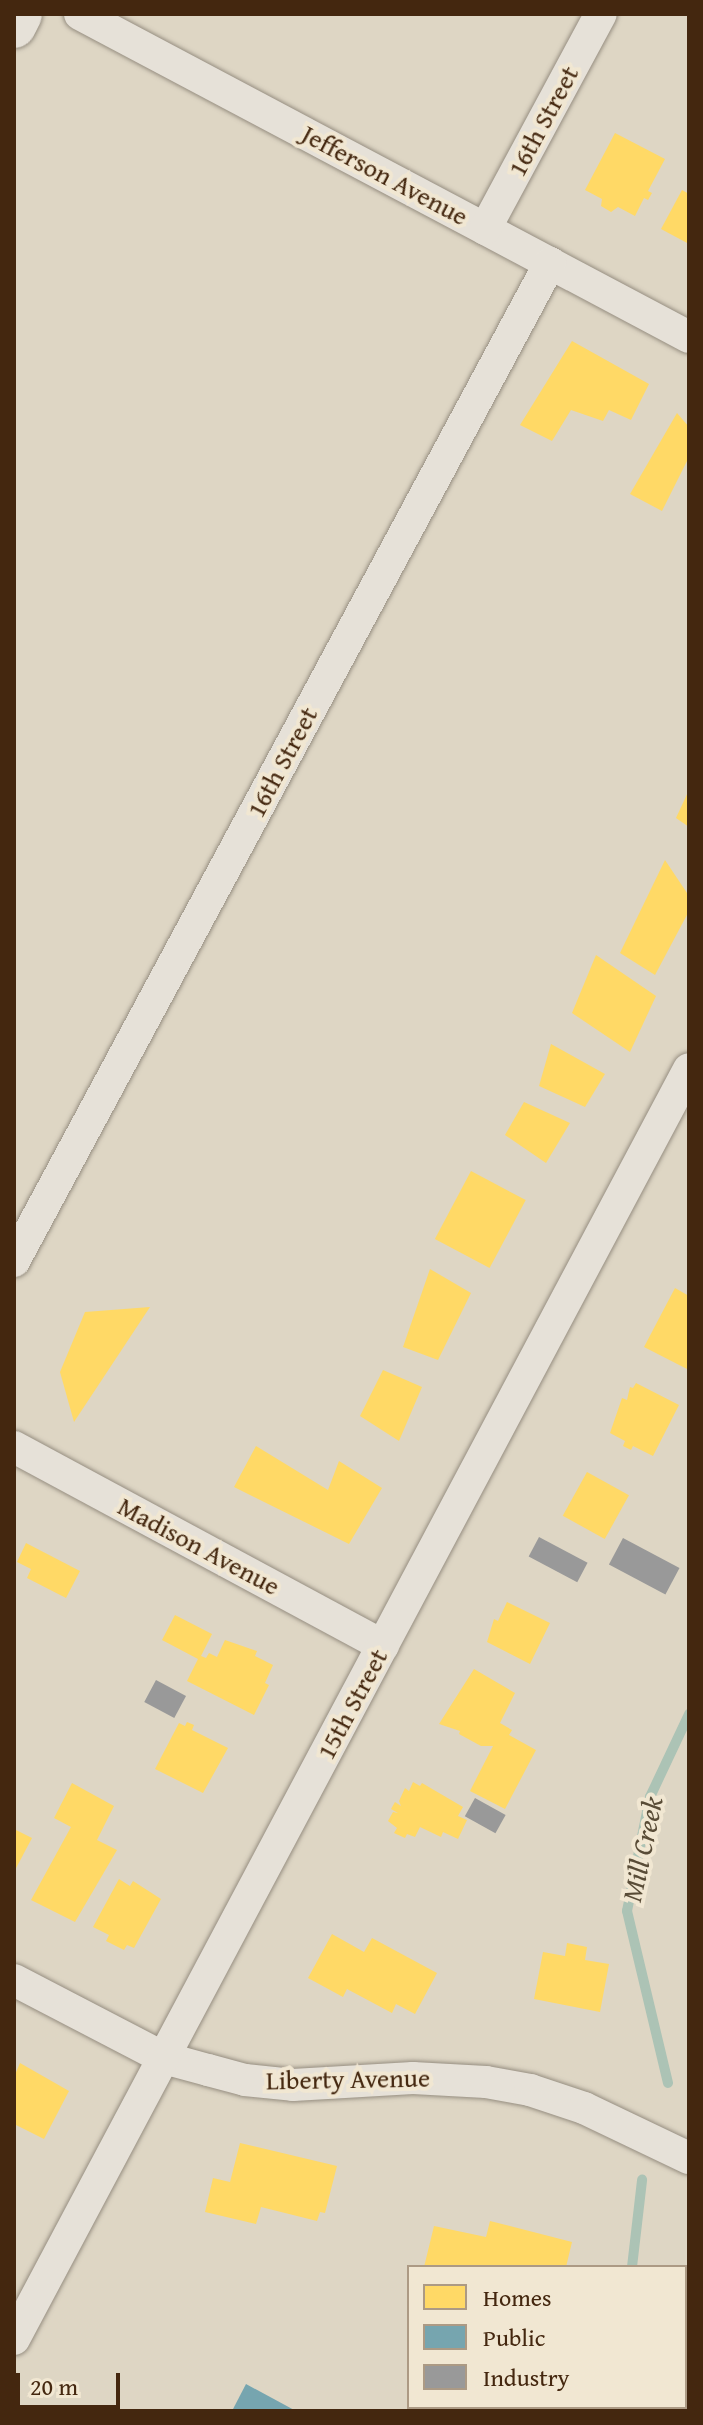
<!DOCTYPE html>
<html>
<head>
<meta charset="utf-8">
<style>
	body { margin:0 }
	#map { position:relative; width:703px; height:2425px; overflow:hidden; background:#ded6c4; font-family:"Gentium Book Plus",serif }
	div>[style] { position:absolute }
	[style*='--x'] { left:calc(var(--x)*1px); top:calc(var(--y)*1px); width:calc(var(--w)*1px); rotate:calc(var(--a)*1deg) }
	.homes>* { inset:0; background:#ffd966; transform-origin:0 0 }
	.public>* { inset:0; background:#76a5af }
	.industry>* { inset:0; background:#999; transform-origin:0 0 }
	.stream>* { height:10px; margin:-5px; padding:0 5px; transform-origin:5px; border-radius:5px; background:#acc3b5 }
	.roads { filter:drop-shadow(0 0 2px #968e81) drop-shadow(0 0 2px #968e81) }
	.street>* { height:32px; margin:-16px; padding:0 16px; transform-origin:16px; border-radius:16px; background:#e6e1d8 }
	.secondary>* { height:44px; margin:-22px; padding:0 22px; transform-origin:22px; border-radius:22px; background:#e6e1d8 }
	span { translate:-50% -50%; white-space:nowrap; text-align:center; line-height:1.15; -webkit-text-stroke:8px #f1e7d2; paint-order:stroke }
	.street-label { font-size:26px; color:#44270f }
	.water-label { font-size:28px; color:#594c37; font-style:italic }
	.frame { position:absolute; inset:0; border:16px solid #44270f; pointer-events:none }
	.legend { position:absolute; left:407px; top:2265px; width:280px; height:144px; box-sizing:border-box; background:#f1e7d2; border:2px solid #ac9a84; margin:0; padding:10px 14px; list-style:none; font-size:24px; color:#44270f }
	.legend li { display:flex; align-items:center; gap:16px; height:40px }
	.legend b { width:40px; border:2px solid #ac9a84 }
	.scale { position:absolute; left:16px; top:2373px; width:104px; height:36px; box-sizing:border-box; border:4px solid #44270f; border-top:0; padding-left:10px; font-size:24px; line-height:28px; white-space:nowrap; color:#44270f; -webkit-text-stroke:6px #f1e7d2; paint-order:stroke }
</style>
</head>
<body>
<div id="map">
	<div class="homes">
		<i style="clip-path:polygon(615px 133px,665px 159px,648px 191px,652px 193px,648px 200px,644px 198px,635px 216px,618px 207px,611px 212px,601px 206px,602px 199px,585px 190px)"></i>
		<i style="clip-path:polygon(682px 190px,689px 194px,689px 244px,661px 229px)"></i>
		<i style="clip-path:polygon(572px 341px,649px 384px,631px 420px,609px 410px,603px 421px,571px 410px,552px 441px,520px 425px)"></i>
		<i style="clip-path:polygon(677px 413px,689px 427px,689px 457px,662px 511px,630px 494px)"></i>
		<i style="clip-path:polygon(689px 790px,689px 827px,676px 818px)"></i>
		<i style="clip-path:polygon(665px 860px,689px 896px,689px 911px,655px 975px,620px 953px)"></i>
		<i style="clip-path:polygon(596px 955px,656px 996px,630px 1052px,572px 1013px)"></i>
		<i style="clip-path:polygon(551px 1044px,605px 1074px,585px 1107px,539px 1086px)"></i>
		<i style="clip-path:polygon(524px 1102px,570px 1123px,546px 1163px,505px 1135px)"></i>
		<i style="left:471px;top:1171px;width:62px;height:77px;rotate:28deg"></i>
		<i style="clip-path:polygon(430px 1269px,471px 1293px,438px 1360px,403px 1347px)"></i>
		<i style="clip-path:polygon(675px 1288px,689px 1296px,689px 1370px,644px 1347px)"></i>
		<i style="clip-path:polygon(150px 1307px,74px 1422px,60px 1372px,85px 1312px)"></i>
		<i style="clip-path:polygon(383px 1370px,422px 1387px,399px 1441px,360px 1416px)"></i>
		<i style="clip-path:polygon(636px 1383px,679px 1405px,653px 1456px,633px 1446px,631px 1450px,623px 1446px,625px 1441px,610px 1433px,622px 1398px,627px 1400px,630px 1387px,633px 1388px)"></i>
		<i style="clip-path:polygon(256px 1446px,328px 1490px,339px 1461px,382px 1488px,349px 1544px,234px 1487px)"></i>
		<i style="left:587px;top:1472px;width:48px;height:50px;rotate:29deg"></i>
		<i style="clip-path:polygon(26px 1543px,80px 1571px,66px 1598px,27px 1578px,31px 1569px,17px 1562px)"></i>
		<i style="clip-path:polygon(507px 1602px,550px 1623px,530px 1664px,487px 1642px,494px 1619px,498px 1621px)"></i>
		<i style="clip-path:polygon(175px 1615px,212px 1634px,201px 1656px,206px 1658px,209px 1653px,217px 1657px,225px 1640px,257px 1651px,255px 1656px,273px 1665px,265px 1683px,269px 1685px,254px 1715px,187px 1681px,198px 1659px,162px 1640px)"></i>
		<i style="clip-path:polygon(474px 1669px,515px 1693px,500px 1723px,512px 1730px,509px 1735px,536px 1750px,505px 1809px,470px 1791px,493px 1746px,481px 1746px,459px 1734px,460px 1731px,439px 1724px)"></i>
		<i style="clip-path:polygon(187px 1722px,194px 1725px,192px 1730px,228px 1748px,203px 1793px,155px 1769px,179px 1723px,185px 1726px)"></i>
		<i style="clip-path:polygon(413px 1782px,420px 1786px,422px 1783px,463px 1807px,458px 1816px,467px 1820px,458px 1839px,443px 1832px,441px 1837px,420px 1827px,415px 1837px,407px 1834px,405px 1838px,394px 1833px,397px 1828px,388px 1821px,393px 1812px,398px 1813px,391px 1809px,395px 1802px,401px 1806px,399px 1801px,405px 1788px,409px 1791px)"></i>
		<i style="clip-path:polygon(72px 1783px,114px 1806px,97px 1840px,117px 1850px,75px 1922px,31px 1900px,71px 1827px,54px 1818px)"></i>
		<i style="clip-path:polygon(14px 1829px,32px 1838px,14px 1872px)"></i>
		<i style="clip-path:polygon(119px 1879px,130px 1886px,133px 1881px,161px 1899px,134px 1948px,127px 1945px,124px 1950px,106px 1941px,109px 1935px,93px 1927px)"></i>
		<i style="clip-path:polygon(332px 1934px,364px 1952px,372px 1938px,437px 1973px,415px 2014px,396px 2004px,392px 2013px,347px 1989px,343px 1997px,308px 1978px)"></i>
		<i style="clip-path:polygon(567px 1943px,587px 1947px,585px 1960px,609px 1964px,600px 2012px,534px 1999px,543px 1952px,565px 1956px)"></i>
		<i style="clip-path:polygon(20px 2063px,69px 2091px,44px 2139px,14px 2124px,14px 2077px)"></i>
		<i style="clip-path:polygon(240px 2143px,337px 2166px,325px 2213px,320px 2212px,317px 2221px,261px 2207px,256px 2224px,205px 2212px,213px 2178px,230px 2182px)"></i>
		<i style="clip-path:polygon(490px 2221px,572px 2242px,566px 2267px,424px 2267px,434px 2226px,486px 2237px)"></i>
		<i style="clip-path:polygon(689px 2346px,689px 2401px,685px 2399px,685px 2353px)"></i>
	</div>
	<div class="public">
		<i style="clip-path:polygon(246px 2384px,296px 2411px,232px 2411px)"></i>
	</div>
	<div class="industry">
		<i style="left:539px;top:1537px;width:55px;height:22px;rotate:28deg"></i>
		<i style="left:623px;top:1538px;width:64px;height:30px;rotate:28deg"></i>
		<i style="left:156px;top:1680px;width:34px;height:25px;rotate:28deg"></i>
		<i style="left:475px;top:1798px;width:35px;height:21px;rotate:29deg"></i>
	</div>
	<div class="stream">
		<i style="--x:668;--y:2083;--w:177;--a:-103.4"></i>
		<i style="--x:627;--y:1911;--w:116;--a:-78.6"></i>
		<i style="--x:650;--y:1797;--w:92;--a:-64.8"></i>
		<i style="--x:632;--y:2267;--w:88;--a:-83.4"></i>
		<i style="--x:599;--y:2411;--w:4;--a:-63"></i>
	</div>
	<div class="roads">
		<div class="street">
			<i style="--x:80;--y:14;--w:689;--a:27.94"></i>
			<i style="--x:485;--y:229;--w:244;--a:-61.7"></i>
			<i style="--x:14;--y:1261;--w:1133;--a:-61.76"></i>
			<i style="--x:14;--y:1447;--w:419;--a:28.3"></i>
			<i style="--x:14;--y:1980;--w:169;--a:27.5"></i>
			<i style="--x:164;--y:2058;--w:46;--a:15.3"></i>
			<i style="--x:208;--y:2070;--w:38;--a:15"></i>
			<i style="--x:245;--y:2080;--w:48;--a:5.9"></i>
			<i style="--x:293;--y:2085;--w:120;--a:-3.3"></i>
			<i style="--x:413;--y:2078;--w:73;--a:3.1"></i>
			<i style="--x:486;--y:2082;--w:45;--a:10.3"></i>
			<i style="--x:530;--y:2090;--w:57;--a:18.4"></i>
			<i style="--x:584;--y:2108;--w:116;--a:25.5"></i>
			<i style="--x:14;--y:2339;--w:1438;--a:-62.01"></i>
		</div>
		<div class="secondary">
			<i style="--x:14;--y:26;--w:13;--a:-63"></i>
		</div>
	</div>
	<div class="street-label">
		<span style="left:543px;top:121px;rotate:-62deg">16th Street</span>
		<span style="left:385px;top:175px;rotate:28deg">Jefferson Avenue</span>
		<span style="left:282px;top:762px;rotate:-62deg">16th Street</span>
		<span style="left:199px;top:1546px;rotate:28deg">Madison Avenue</span>
		<span style="left:352px;top:1704px;rotate:-62deg">15th Street</span>
		<span style="left:348px;top:2079px;rotate:-1deg">Liberty Avenue</span>
	</div>
	<div class="water-label">
		<span style="left:642px;top:1849px;rotate:-78deg">Mill Creek</span>
	</div>
	<div class="frame"></div>
	<ul class="legend">
	<li><b style="height:22px;background:#ffd966"></b>Homes</li>
	<li><b style="height:22px;background:#76a5af"></b>Public</li>
	<li><b style="height:22px;background:#999"></b>Industry</li>
	</ul>
	<div class="scale">20 m</div>
</div>
</body>
</html>
